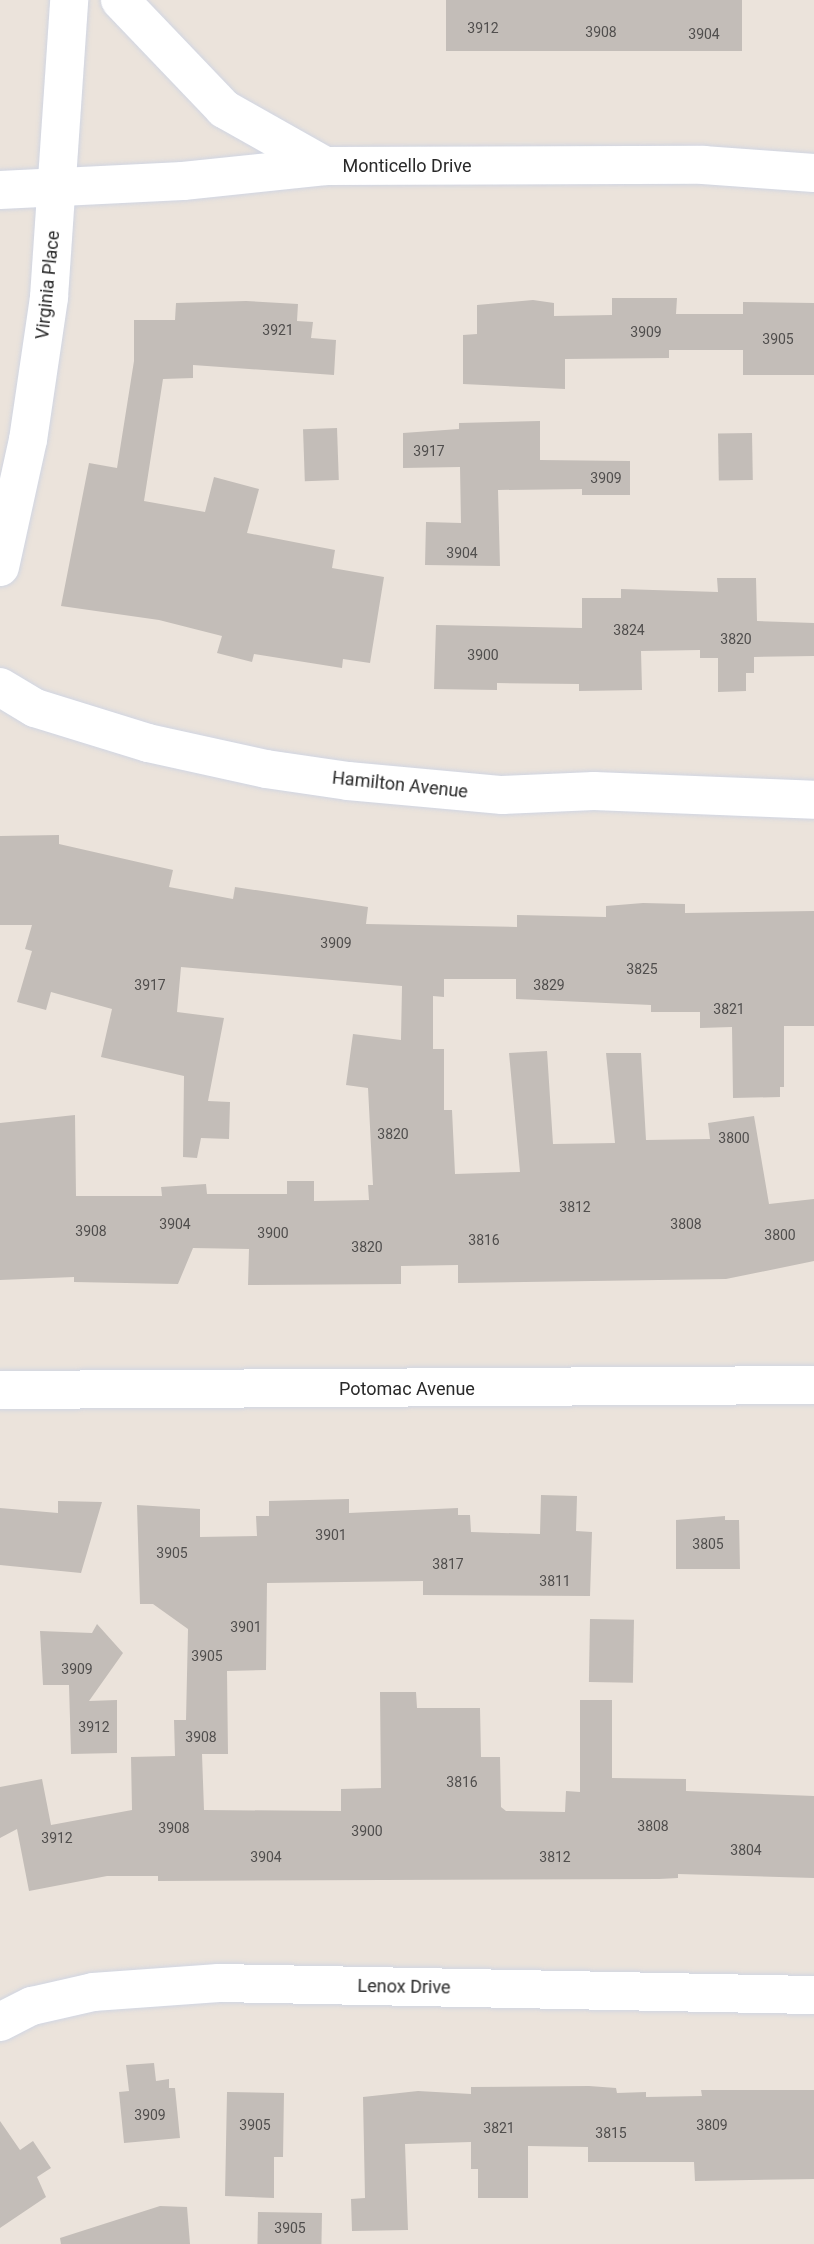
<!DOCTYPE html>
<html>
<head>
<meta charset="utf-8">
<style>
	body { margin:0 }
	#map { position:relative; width:814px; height:2244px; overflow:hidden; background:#ebe3db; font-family:Roboto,sans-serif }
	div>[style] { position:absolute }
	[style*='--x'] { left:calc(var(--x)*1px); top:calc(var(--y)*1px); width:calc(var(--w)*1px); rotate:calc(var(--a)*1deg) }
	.building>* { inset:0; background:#c3bdb8; transform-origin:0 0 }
	.roads { filter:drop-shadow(0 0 2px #d0d5e2) drop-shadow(0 0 2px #d0d5e2) }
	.minor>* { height:38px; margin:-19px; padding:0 19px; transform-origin:19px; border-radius:19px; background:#fff }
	span { translate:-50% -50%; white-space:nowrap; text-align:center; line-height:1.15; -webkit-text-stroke:6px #fff; paint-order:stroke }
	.number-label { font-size:14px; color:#504e4d }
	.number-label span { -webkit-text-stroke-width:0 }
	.street-label { font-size:18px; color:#292929 }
</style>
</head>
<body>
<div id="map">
	<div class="building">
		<i style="left:446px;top:0;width:296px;height:51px"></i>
		<i style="clip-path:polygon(612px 298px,677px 298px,676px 314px,743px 314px,743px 302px,814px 303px,814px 375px,743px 375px,743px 350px,669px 350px,669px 358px,565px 359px,565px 389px,463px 384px,463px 335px,477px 334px,477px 305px,533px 300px,554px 303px,554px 316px,612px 315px)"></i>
		<i style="clip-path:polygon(246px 301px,298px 304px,297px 321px,313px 322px,311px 338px,336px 340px,334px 375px,193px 365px,193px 378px,163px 379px,144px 501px,205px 512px,214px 477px,259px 489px,247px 533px,335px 550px,332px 568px,384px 577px,370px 663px,343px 659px,342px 668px,254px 654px,252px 662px,217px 653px,222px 636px,159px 620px,61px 606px,89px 463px,117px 468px,134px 361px,134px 320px,175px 320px,176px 303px)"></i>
		<i style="clip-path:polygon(540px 421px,540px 460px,630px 461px,630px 495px,582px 495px,582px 489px,498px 490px,500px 566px,425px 565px,426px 522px,461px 523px,460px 467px,403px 468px,403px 433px,459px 429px,459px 423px)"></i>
		<i style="left:337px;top:428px;width:52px;height:34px;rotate:88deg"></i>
		<i style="left:752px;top:433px;width:47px;height:34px;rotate:89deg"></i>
		<i style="clip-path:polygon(717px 578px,756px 578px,757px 621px,814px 623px,814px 656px,754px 657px,754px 673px,746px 673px,746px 691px,718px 692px,718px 658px,700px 658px,700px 650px,641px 651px,642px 690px,579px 691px,579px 684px,497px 683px,497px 690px,434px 689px,436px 625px,582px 628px,582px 598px,621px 598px,621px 589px,718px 592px)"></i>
		<i style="clip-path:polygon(59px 835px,59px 844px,173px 870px,169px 887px,233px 899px,235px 887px,368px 907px,366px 924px,517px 927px,517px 915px,606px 917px,606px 906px,643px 903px,685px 904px,685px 913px,814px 911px,814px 1026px,784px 1026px,784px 1087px,780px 1087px,780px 1097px,733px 1098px,732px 1027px,700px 1028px,700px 1012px,651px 1012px,651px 1005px,516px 999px,516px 979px,444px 979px,444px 997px,433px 996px,433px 1049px,444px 1049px,444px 1110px,452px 1110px,455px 1174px,520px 1172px,509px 1053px,547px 1051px,553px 1144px,615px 1143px,606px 1053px,641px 1053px,646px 1140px,710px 1139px,708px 1123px,754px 1116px,769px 1204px,814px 1199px,814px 1261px,726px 1279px,458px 1283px,458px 1265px,401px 1266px,401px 1284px,248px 1285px,249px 1249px,193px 1248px,178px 1284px,74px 1282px,74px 1277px,0 1280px,0 1123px,75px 1115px,76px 1196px,162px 1196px,161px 1187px,206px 1184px,207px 1194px,287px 1194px,287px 1181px,314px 1181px,314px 1201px,369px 1200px,368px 1185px,373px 1185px,368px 1088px,346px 1085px,353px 1034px,401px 1040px,402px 986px,181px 967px,177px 1012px,224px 1018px,208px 1101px,230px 1102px,229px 1139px,201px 1138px,197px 1158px,183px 1157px,184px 1076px,101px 1057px,112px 1009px,51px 992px,46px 1010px,17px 1002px,32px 951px,25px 949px,32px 925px,0 925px,0 836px)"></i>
		<i style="clip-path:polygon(541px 1495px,577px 1496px,576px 1531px,592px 1532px,590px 1596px,423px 1595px,423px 1581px,267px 1583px,266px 1670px,227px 1671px,228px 1754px,202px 1754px,204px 1810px,341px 1811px,341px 1789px,381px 1788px,380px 1692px,416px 1692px,417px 1708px,480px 1708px,481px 1757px,500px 1757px,501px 1807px,506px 1811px,565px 1812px,566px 1791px,580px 1792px,580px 1700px,612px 1700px,612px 1778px,686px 1779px,686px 1791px,814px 1796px,814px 1878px,678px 1874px,678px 1878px,659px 1879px,158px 1881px,158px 1876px,107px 1876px,29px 1891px,17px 1829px,0 1838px,0 1787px,42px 1779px,51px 1825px,132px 1810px,131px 1757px,175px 1756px,174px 1720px,186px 1720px,188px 1629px,153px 1604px,140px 1604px,137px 1505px,200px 1509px,200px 1537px,257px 1536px,256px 1516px,269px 1516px,269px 1501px,349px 1499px,349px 1513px,458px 1508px,458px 1515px,470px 1515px,471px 1532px,540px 1534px)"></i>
		<i style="clip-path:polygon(58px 1501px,102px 1502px,81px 1573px,0 1565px,0 1508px,58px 1513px)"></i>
		<i style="clip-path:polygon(725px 1516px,725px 1520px,739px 1520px,740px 1569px,676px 1569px,676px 1520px)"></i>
		<i style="left:590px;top:1619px;width:44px;height:63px;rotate:1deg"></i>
		<i style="clip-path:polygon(97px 1624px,123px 1653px,89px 1701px,117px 1700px,117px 1753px,71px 1754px,69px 1685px,43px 1685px,40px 1631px,92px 1633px)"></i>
		<i style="clip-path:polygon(154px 2063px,156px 2081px,169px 2079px,169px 2088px,175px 2088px,180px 2138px,124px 2143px,119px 2092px,129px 2091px,126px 2065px)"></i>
		<i style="clip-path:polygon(589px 2086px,616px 2088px,617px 2093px,646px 2092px,646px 2097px,702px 2096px,701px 2090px,814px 2090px,814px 2179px,695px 2181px,694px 2162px,588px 2162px,588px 2147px,528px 2146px,528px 2198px,478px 2198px,478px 2169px,471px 2169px,471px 2142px,405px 2144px,408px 2230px,352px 2231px,351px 2199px,365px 2198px,363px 2097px,418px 2091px,471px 2094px,471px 2087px)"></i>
		<i style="clip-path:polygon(227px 2092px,284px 2093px,283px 2157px,274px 2157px,274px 2198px,225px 2196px)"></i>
		<i style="clip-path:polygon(0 2121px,20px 2150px,33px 2141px,51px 2168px,37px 2177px,46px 2197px,0 2228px)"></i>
		<i style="clip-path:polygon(160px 2206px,187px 2207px,190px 2244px,61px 2244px,60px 2238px)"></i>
		<i style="left:258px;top:2212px;width:64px;height:32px;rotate:1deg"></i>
	</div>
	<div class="roads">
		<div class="minor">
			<i style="--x:120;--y:0;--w:151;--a:46.3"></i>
			<i style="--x:224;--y:109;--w:116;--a:29.4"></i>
			<i style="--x:0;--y:190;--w:183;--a:-2.8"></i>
			<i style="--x:183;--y:181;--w:143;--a:-6"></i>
			<i style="--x:325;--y:166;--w:378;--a:-0.2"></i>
			<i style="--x:703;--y:165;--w:111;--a:4.1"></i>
			<i style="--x:0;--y:567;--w:130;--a:-77.6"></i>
			<i style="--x:28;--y:440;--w:145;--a:-81.6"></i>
			<i style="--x:49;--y:297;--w:298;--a:-86.1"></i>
			<i style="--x:0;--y:687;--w:41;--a:31"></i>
			<i style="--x:35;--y:708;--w:118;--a:17.2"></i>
			<i style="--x:148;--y:743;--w:121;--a:12.4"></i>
			<i style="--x:266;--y:769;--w:83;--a:8.3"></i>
			<i style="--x:348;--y:781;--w:155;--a:5.2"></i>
			<i style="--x:502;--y:795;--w:92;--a:-2.5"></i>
			<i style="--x:594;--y:791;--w:220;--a:2.3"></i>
			<i style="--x:0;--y:1390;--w:814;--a:-0.35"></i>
			<i style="--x:0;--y:2022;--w:36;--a:-27"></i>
			<i style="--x:32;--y:2006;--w:63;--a:-12.9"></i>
			<i style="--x:93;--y:1992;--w:126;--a:-4.1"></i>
			<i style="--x:219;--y:1983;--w:595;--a:1.16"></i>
		</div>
	</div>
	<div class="number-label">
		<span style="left:483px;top:28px">3912</span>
		<span style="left:601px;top:32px">3908</span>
		<span style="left:704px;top:34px">3904</span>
		<span style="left:278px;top:330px">3921</span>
		<span style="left:646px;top:332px">3909</span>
		<span style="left:778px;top:339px">3905</span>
		<span style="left:429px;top:451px">3917</span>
		<span style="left:606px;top:478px">3909</span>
		<span style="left:462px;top:553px">3904</span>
		<span style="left:629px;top:630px">3824</span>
		<span style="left:736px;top:639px">3820</span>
		<span style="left:483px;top:655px">3900</span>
		<span style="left:336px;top:943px">3909</span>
		<span style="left:642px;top:969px">3825</span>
		<span style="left:150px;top:985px">3917</span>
		<span style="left:549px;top:985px">3829</span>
		<span style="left:729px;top:1009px">3821</span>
		<span style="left:393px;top:1134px">3820</span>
		<span style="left:734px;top:1138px">3800</span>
		<span style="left:575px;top:1207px">3812</span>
		<span style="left:175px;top:1224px">3904</span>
		<span style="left:686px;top:1224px">3808</span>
		<span style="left:91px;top:1231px">3908</span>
		<span style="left:273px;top:1233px">3900</span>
		<span style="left:780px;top:1235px">3800</span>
		<span style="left:484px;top:1240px">3816</span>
		<span style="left:367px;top:1247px">3820</span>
		<span style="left:331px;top:1535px">3901</span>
		<span style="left:708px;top:1544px">3805</span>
		<span style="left:172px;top:1553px">3905</span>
		<span style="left:448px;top:1564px">3817</span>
		<span style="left:555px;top:1581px">3811</span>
		<span style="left:246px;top:1627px">3901</span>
		<span style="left:207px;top:1656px">3905</span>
		<span style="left:77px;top:1669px">3909</span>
		<span style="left:94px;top:1727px">3912</span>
		<span style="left:201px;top:1737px">3908</span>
		<span style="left:462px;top:1782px">3816</span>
		<span style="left:653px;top:1826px">3808</span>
		<span style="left:174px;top:1828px">3908</span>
		<span style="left:367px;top:1831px">3900</span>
		<span style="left:57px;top:1838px">3912</span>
		<span style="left:746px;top:1850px">3804</span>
		<span style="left:266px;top:1857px">3904</span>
		<span style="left:555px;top:1857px">3812</span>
		<span style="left:150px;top:2115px">3909</span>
		<span style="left:255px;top:2125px">3905</span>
		<span style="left:712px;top:2125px">3809</span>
		<span style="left:499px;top:2128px">3821</span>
		<span style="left:611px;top:2133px">3815</span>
		<span style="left:290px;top:2228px">3905</span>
	</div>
	<div class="street-label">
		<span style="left:407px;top:166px">Monticello Drive</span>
		<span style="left:48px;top:285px;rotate:-84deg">Virginia Place</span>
		<span style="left:400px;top:785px;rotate:6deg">Hamilton Avenue</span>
		<span style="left:407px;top:1389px">Potomac Avenue</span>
		<span style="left:404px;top:1987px;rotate:1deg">Lenox Drive</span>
	</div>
</div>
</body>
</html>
